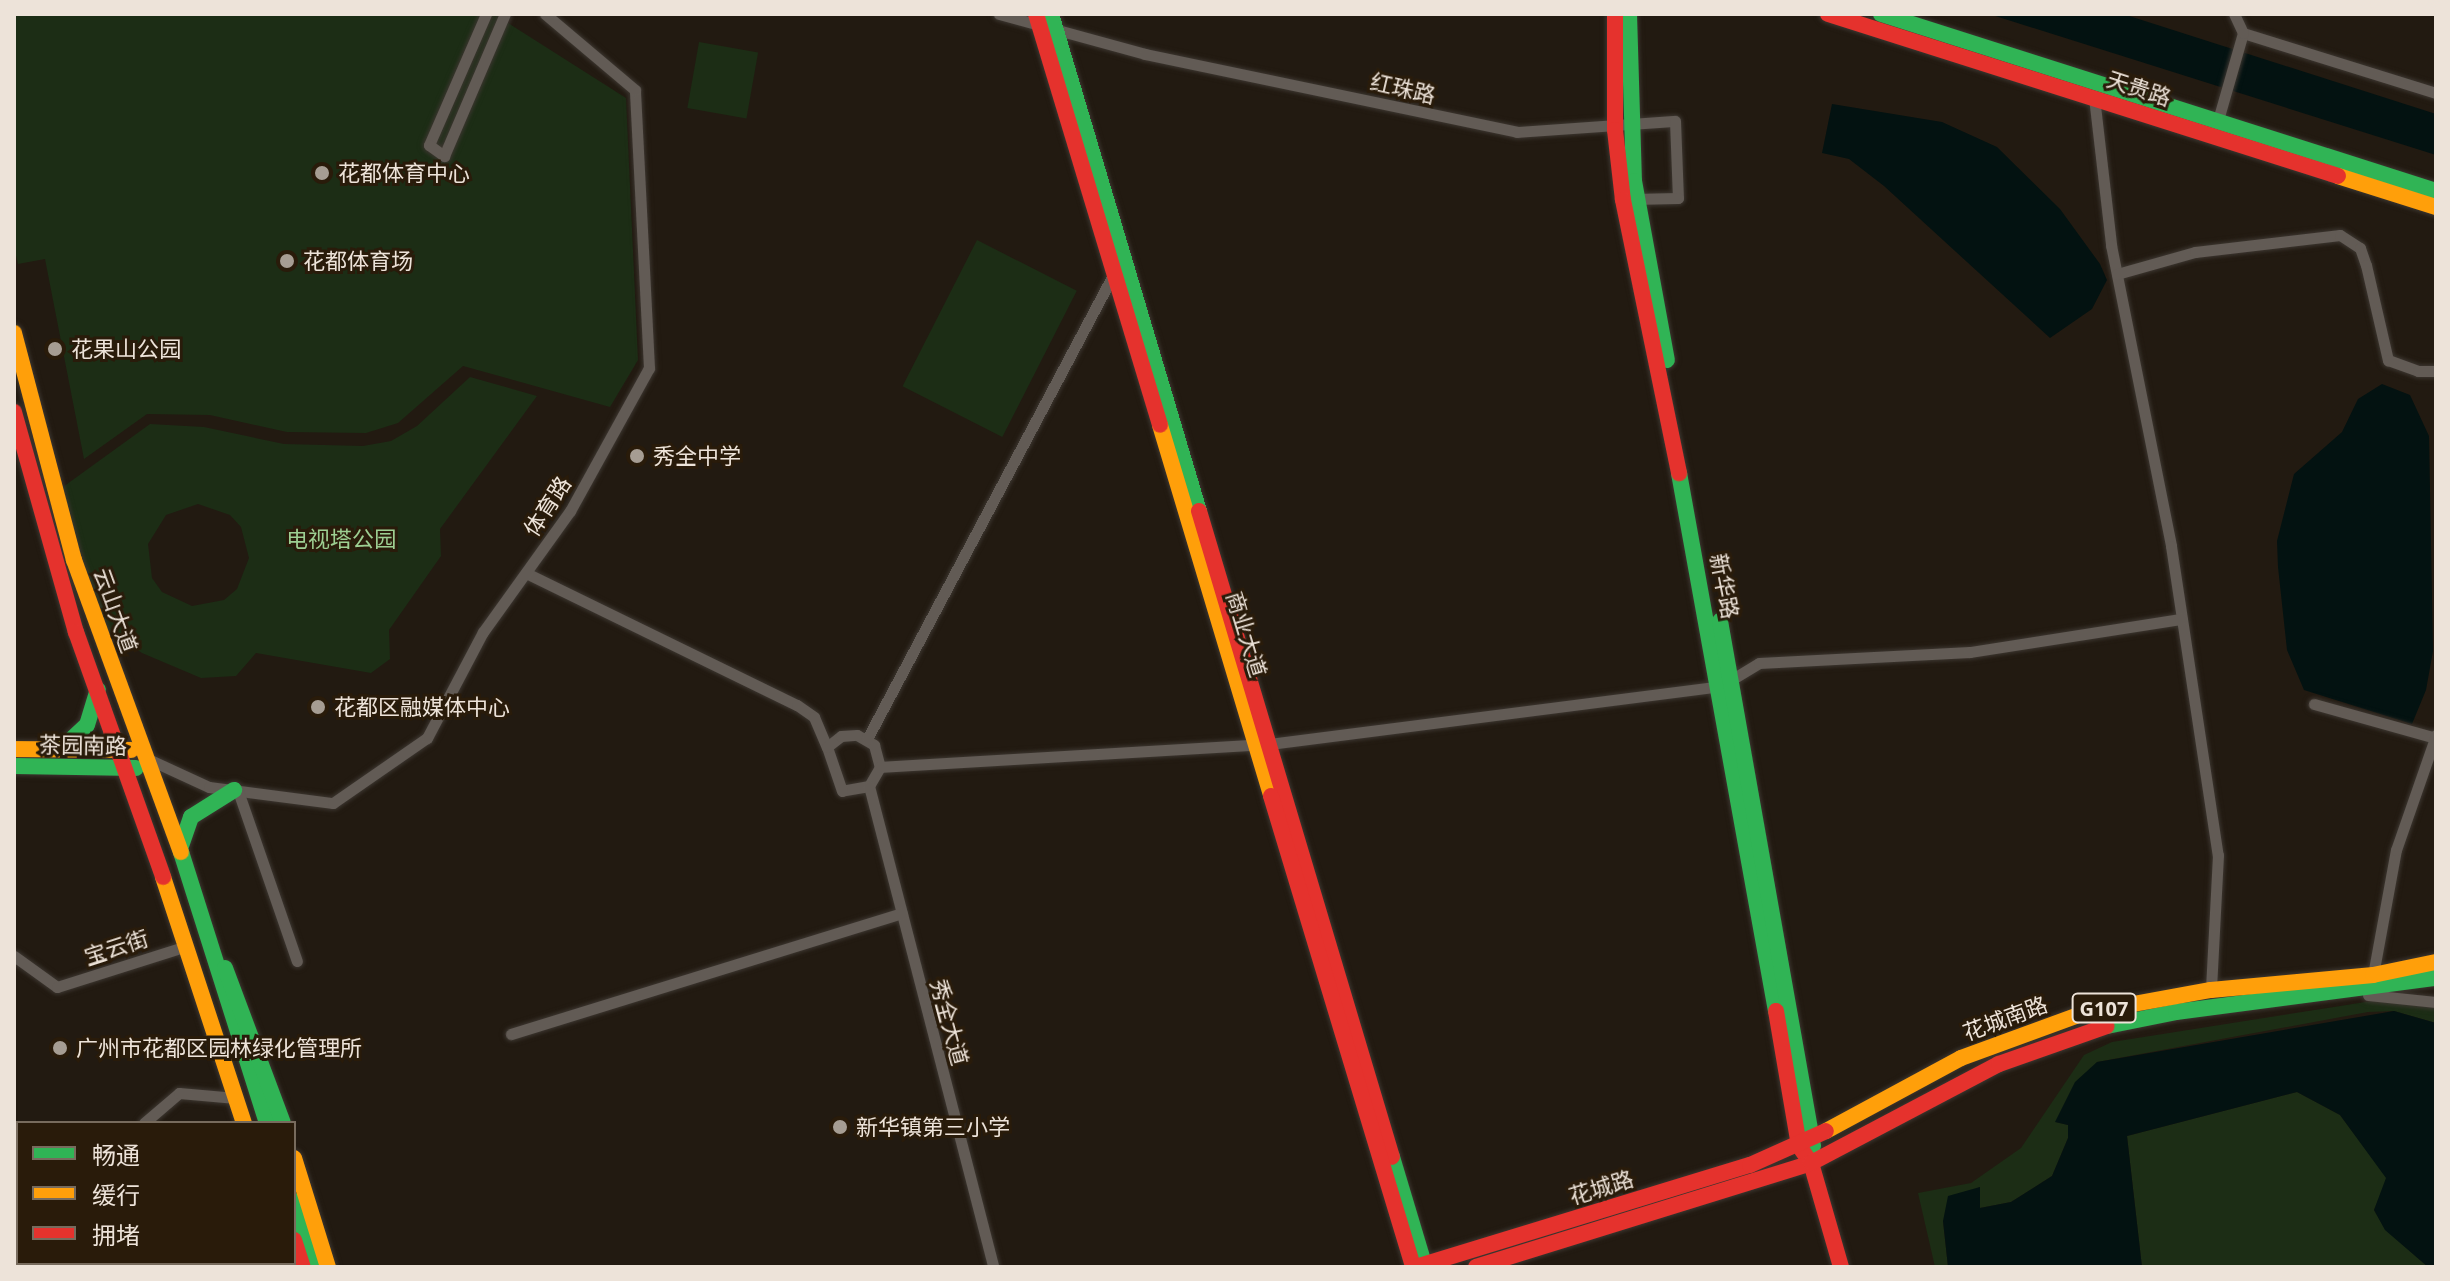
<!DOCTYPE html>
<html>
<head>
<meta charset="utf-8">
<style>
	body { margin:0 }
	#map { position:relative; width:2450px; height:1281px; overflow:hidden; background:#221a11; font-family:"Open Sans","Noto Sans SC",sans-serif }
	div>[style] { position:absolute }
	[style*='--x'] { left:calc(var(--x)*1px); top:calc(var(--y)*1px); width:calc(var(--w)*1px); rotate:calc(var(--a)*1deg) }
	.green>* { inset:0; background:#1c2d15; transform-origin:0 0 }
	.water>* { inset:0; background:#031211 }
	.roads { filter:drop-shadow(0 0 2px #3c3630) drop-shadow(0 0 2px #3c3630) }
	.street>* { height:11px; margin:-5.5px; padding:0 5.5px; transform-origin:5.5px; border-radius:5.5px; background:#625b55 }
	.fast>* { height:16px; margin:-8px; padding:0 8px; transform-origin:8px; border-radius:8px; background:#30b455 }
	.slow>* { height:16px; margin:-8px; padding:0 8px; transform-origin:8px; border-radius:8px; background:#ff9f0a }
	.jam>* { height:16px; margin:-8px; padding:0 8px; transform-origin:8px; border-radius:8px; background:#e5322d }
	.dots>* { width:22px; height:22px; translate:-50% -50%; box-sizing:border-box; border:4px solid #291b0a; border-radius:50% }
	span { translate:-50% -50%; white-space:nowrap; text-align:center; line-height:1.15; -webkit-text-stroke:6px #291b0a; paint-order:stroke }
	.shield-label span { padding:2px 6px; background:#291b0a; border:2px solid; border-radius:6px; -webkit-text-stroke-width:0 }
	.shield-label { font-size:20px; color:#ede3d9; font-weight:700 }
	.street-label { font-size:22px; color:#ede3d9 }
	.poi-label { font-size:22px; color:#ede3d9 }
	.left { translate:0 -50%; text-align:left }
	.park-label { font-size:22px; color:#9dcf92 }
	.frame { position:absolute; inset:0; border:16px solid #ede3d9; pointer-events:none }
	.legend { position:absolute; left:16px; top:1121px; width:280px; height:144px; box-sizing:border-box; background:#291b0a; border:2px solid #776b5d; margin:0; padding:10px 14px; list-style:none; font-size:24px; color:#ede3d9 }
	.legend li { display:flex; align-items:center; gap:16px; height:40px }
	.legend b { width:40px; border:2px solid #776b5d }
</style>
</head>
<body>
<div id="map">
	<div class="green">
		<i style="clip-path:polygon(14px 14px,494px 14px,626px 98px,638px 360px,610px 407px,463px 366px,398px 423px,366px 433px,287px 432px,210px 415px,147px 414px,84px 459px,45px 259px,18px 264px,14px 247px)"></i>
		<i style="left:699px;top:42px;width:60px;height:67px;rotate:10deg"></i>
		<i style="left:977px;top:240px;width:112px;height:164px;rotate:27deg"></i>
		<i style="clip-path:polygon(evenodd,470px 377px,537px 396px,440px 529px,441px 556px,389px 630px,390px 659px,371px 673px,256px 653px,236px 676px,201px 678px,142px 653px,95px 621px,56px 492px,150px 424px,204px 427px,284px 444px,363px 446px,391px 441px,417px 426px,470px 377px,198px 504px,230px 515px,241px 527px,249px 558px,237px 589px,224px 600px,192px 606px,162px 592px,152px 578px,148px 544px,166px 515px,198px 504px)"></i>
		<i style="clip-path:polygon(2378px 1000px,2436px 1003px,2436px 1023px,2394px 1011px,2368px 1012px,2097px 1062px,2056px 1122px,2068px 1125px,2068px 1138px,2052px 1176px,2011px 1202px,1980px 1208px,1979px 1187px,1943px 1221px,1948px 1267px,1935px 1267px,1918px 1193px,1971px 1183px,2021px 1148px,2084px 1055px,2112px 1042px)"></i>
		<i style="clip-path:polygon(2297px 1092px,2340px 1115px,2387px 1178px,2374px 1210px,2385px 1229px,2428px 1267px,2142px 1267px,2127px 1136px)"></i>
	</div>
	<div class="water">
		<i style="clip-path:polygon(1989px 14px,2123px 14px,2436px 114px,2436px 155px)"></i>
		<i style="clip-path:polygon(1832px 104px,1942px 122px,1997px 147px,2060px 209px,2100px 264px,2107px 280px,2092px 309px,2050px 338px,1884px 186px,1849px 159px,1822px 153px)"></i>
		<i style="clip-path:polygon(2382px 384px,2410px 395px,2429px 436px,2433px 651px,2426px 690px,2412px 724px,2304px 690px,2287px 650px,2278px 567px,2277px 541px,2294px 474px,2342px 432px,2358px 399px)"></i>
		<i style="clip-path:polygon(2394px 1011px,2436px 1023px,2436px 1267px,2428px 1267px,2385px 1230px,2374px 1210px,2386px 1178px,2340px 1115px,2297px 1092px,2127px 1136px,2142px 1267px,1948px 1267px,1943px 1221px,1948px 1196px,1980px 1187px,1980px 1208px,2011px 1202px,2052px 1176px,2068px 1138px,2068px 1125px,2055px 1122px,2075px 1082px,2097px 1062px)"></i>
	</div>
	<div class="roads">
		<div class="street">
			<i style="--x:486;--y:14;--w:143;--a:113.5"></i>
			<i style="--x:429;--y:145;--w:19;--a:36"></i>
			<i style="--x:444;--y:156;--w:155;--a:-66.8"></i>
			<i style="--x:999;--y:14;--w:151;--a:15.3"></i>
			<i style="--x:1145;--y:54;--w:380;--a:11.8"></i>
			<i style="--x:1517;--y:132;--w:158;--a:-4"></i>
			<i style="--x:1675;--y:121;--w:77;--a:87.8"></i>
			<i style="--x:1678;--y:198;--w:46;--a:178.8"></i>
			<i style="--x:2243;--y:33;--w:202;--a:17.3"></i>
			<i style="--x:2094;--y:97;--w:149;--a:83.4"></i>
			<i style="--x:2111;--y:245;--w:307;--a:78.7"></i>
			<i style="--x:2171;--y:546;--w:313;--a:81.4"></i>
			<i style="--x:2218;--y:855;--w:135;--a:93"></i>
			<i style="--x:2218;--y:120;--w:91;--a:-74"></i>
			<i style="--x:2243;--y:33;--w:21;--a:-115"></i>
			<i style="--x:2117;--y:274;--w:81;--a:-15.8"></i>
			<i style="--x:2195;--y:252;--w:146;--a:-6.7"></i>
			<i style="--x:2340;--y:235;--w:24;--a:33"></i>
			<i style="--x:2360;--y:248;--w:18;--a:71"></i>
			<i style="--x:2366;--y:265;--w:98;--a:77"></i>
			<i style="--x:2388;--y:360;--w:32;--a:20"></i>
			<i style="--x:2418;--y:371;--w:18;--a:0"></i>
			<i style="--x:526;--y:573;--w:301;--a:26"></i>
			<i style="--x:797;--y:705;--w:21;--a:35"></i>
			<i style="--x:814;--y:717;--w:33;--a:67"></i>
			<i style="--x:2314;--y:704;--w:127;--a:15.6"></i>
			<i style="--x:857;--y:735;--w:20;--a:30"></i>
			<i style="--x:874;--y:745;--w:23;--a:75"></i>
			<i style="--x:880;--y:767;--w:22;--a:120"></i>
			<i style="--x:869;--y:786;--w:27;--a:170"></i>
			<i style="--x:842;--y:791;--w:46;--a:-108.8"></i>
			<i style="--x:827;--y:747;--w:18;--a:-38"></i>
			<i style="--x:841;--y:736;--w:16;--a:-4"></i>
			<i style="--x:867;--y:739;--w:527;--a:-62.07"></i>
			<i style="--x:148;--y:759;--w:67;--a:24.7"></i>
			<i style="--x:209;--y:787;--w:125;--a:7.4"></i>
			<i style="--x:333;--y:803;--w:114;--a:-34.7"></i>
			<i style="--x:427;--y:738;--w:120;--a:-62.2"></i>
			<i style="--x:483;--y:632;--w:149;--a:-54.3"></i>
			<i style="--x:570;--y:511;--w:163;--a:-61.1"></i>
			<i style="--x:649;--y:368;--w:278;--a:-92.9"></i>
			<i style="--x:635;--y:90;--w:118;--a:-139.8"></i>
			<i style="--x:880;--y:767;--w:390;--a:-3.4"></i>
			<i style="--x:1269;--y:744;--w:456;--a:-7.3"></i>
			<i style="--x:1721;--y:686;--w:44;--a:-31.2"></i>
			<i style="--x:1759;--y:663;--w:211;--a:-3"></i>
			<i style="--x:1970;--y:652;--w:214;--a:-8.9"></i>
			<i style="--x:869;--y:786;--w:497;--a:75.5"></i>
			<i style="--x:238;--y:791;--w:180;--a:70.9"></i>
			<i style="--x:14;--y:956;--w:53;--a:35.8"></i>
			<i style="--x:57;--y:987;--w:136;--a:-17.5"></i>
			<i style="--x:2373;--y:975;--w:127;--a:-79.6"></i>
			<i style="--x:2396;--y:850;--w:122;--a:-70.8"></i>
			<i style="--x:2368;--y:995;--w:68;--a:5.9"></i>
			<i style="--x:511;--y:1034;--w:409;--a:-17.2"></i>
			<i style="--x:144;--y:1123;--w:46;--a:-40.6"></i>
			<i style="--x:179;--y:1093;--w:57;--a:5"></i>
			<i style="--x:14;--y:1208;--w:4;--a:-27"></i>
		</div>
		<div class="fast">
			<i style="--x:1051;--y:14;--w:519;--a:73.42"></i>
			<i style="--x:1629;--y:14;--w:167;--a:88.3"></i>
			<i style="--x:1634;--y:181;--w:182;--a:79.6"></i>
			<i style="--x:1881;--y:14;--w:583;--a:17.69"></i>
			<i style="--x:1679;--y:473;--w:547;--a:79.78"></i>
			<i style="--x:1720;--y:621;--w:533;--a:79.95"></i>
			<i style="--x:61;--y:749;--w:35;--a:-43"></i>
			<i style="--x:87;--y:725;--w:37;--a:-73"></i>
			<i style="--x:14;--y:766;--w:122;--a:0.9"></i>
			<i style="--x:180;--y:849;--w:34;--a:-71"></i>
			<i style="--x:191;--y:817;--w:51;--a:-32.1"></i>
			<i style="--x:181;--y:852;--w:284;--a:72.4"></i>
			<i style="--x:225;--y:968;--w:165;--a:69.5"></i>
			<i style="--x:2107;--y:1026;--w:70;--a:-11.5"></i>
			<i style="--x:2176;--y:1012;--w:262;--a:-7.5"></i>
			<i style="--x:1392;--y:1157;--w:115;--a:73.3"></i>
			<i style="--x:294;--y:1201;--w:70;--a:71.6"></i>
		</div>
		<div class="slow">
			<i style="--x:2338;--y:176;--w:103;--a:17.6"></i>
			<i style="--x:14;--y:333;--w:235;--a:75.2"></i>
			<i style="--x:74;--y:560;--w:311;--a:69.9"></i>
			<i style="--x:1160;--y:425;--w:387;--a:73.3"></i>
			<i style="--x:14;--y:749;--w:117;--a:0.5"></i>
			<i style="--x:163;--y:877;--w:259;--a:71.8"></i>
			<i style="--x:1826;--y:1131;--w:153;--a:-28.4"></i>
			<i style="--x:1961;--y:1058;--w:131;--a:-20.1"></i>
			<i style="--x:2084;--y:1013;--w:129;--a:-10.3"></i>
			<i style="--x:2211;--y:990;--w:163;--a:-5.3"></i>
			<i style="--x:2373;--y:975;--w:64;--a:-11.7"></i>
			<i style="--x:294;--y:1158;--w:114;--a:72.7"></i>
		</div>
		<div class="jam">
			<i style="--x:1036;--y:14;--w:429;--a:73.2"></i>
			<i style="--x:1615;--y:14;--w:116;--a:90"></i>
			<i style="--x:1615;--y:130;--w:70;--a:83.5"></i>
			<i style="--x:1623;--y:200;--w:279;--a:78.4"></i>
			<i style="--x:1828;--y:14;--w:535;--a:17.62"></i>
			<i style="--x:14;--y:412;--w:229;--a:74.3"></i>
			<i style="--x:76;--y:632;--w:260;--a:70.4"></i>
			<i style="--x:1199;--y:511;--w:674;--a:73.37"></i>
			<i style="--x:1271;--y:796;--w:492;--a:73.2"></i>
			<i style="--x:1776;--y:1011;--w:137;--a:80.3"></i>
			<i style="--x:1799;--y:1146;--w:21;--a:55"></i>
			<i style="--x:1811;--y:1163;--w:108;--a:73.9"></i>
			<i style="--x:294;--y:1240;--w:28;--a:72"></i>
			<i style="--x:288;--y:1263;--w:4;--a:76"></i>
			<i style="--x:1416;--y:1267;--w:349;--a:-17"></i>
			<i style="--x:1750;--y:1165;--w:83;--a:-24.1"></i>
			<i style="--x:1476;--y:1267;--w:351;--a:-17.2"></i>
			<i style="--x:1811;--y:1163;--w:212;--a:-27.8"></i>
			<i style="--x:1999;--y:1064;--w:114;--a:-19.4"></i>
		</div>
	</div>
	<div class="dots">
		<i style="left:322px;top:173px;background:#a69d93"></i>
		<i style="left:287px;top:261px;background:#a69d93"></i>
		<i style="left:55px;top:349px;background:#a69d93"></i>
		<i style="left:637px;top:456px;background:#a69d93"></i>
		<i style="left:318px;top:707px;background:#a69d93"></i>
		<i style="left:60px;top:1048px;background:#a69d93"></i>
		<i style="left:840px;top:1127px;background:#a69d93"></i>
	</div>
	<div class="shield-label">
		<span style="left:2104px;top:1008px">G107</span>
	</div>
	<div class="street-label">
		<span style="left:1403px;top:88px;rotate:13deg">红珠路</span>
		<span style="left:2139px;top:88px;rotate:18deg">天贵路</span>
		<span style="left:547px;top:506px;rotate:-57deg">体育路</span>
		<span style="left:1725px;top:586px;rotate:79deg">新华路</span>
		<span style="left:116px;top:610px;rotate:70deg">云山大道</span>
		<span style="left:1247px;top:634px;rotate:73deg">商业大道</span>
		<span style="left:83px;top:745px;rotate:1deg">茶园南路</span>
		<span style="left:116px;top:947px;rotate:-18deg">宝云街</span>
		<span style="left:2005px;top:1018px;rotate:-20deg">花城南路</span>
		<span style="left:950px;top:1022px;rotate:75deg">秀全大道</span>
		<span style="left:1601px;top:1187px;rotate:-17deg">花城路</span>
	</div>
	<div class="poi-label">
		<span class="left" style="left:338px;top:173px">花都体育中心</span>
		<span class="left" style="left:303px;top:261px">花都体育场</span>
		<span class="left" style="left:71px;top:349px">花果山公园</span>
		<span class="left" style="left:653px;top:456px">秀全中学</span>
		<span class="left" style="left:334px;top:707px">花都区融媒体中心</span>
		<span class="left" style="left:76px;top:1048px">广州市花都区园林绿化管理所</span>
		<span class="left" style="left:856px;top:1127px">新华镇第三小学</span>
	</div>
	<div class="park-label">
		<span style="left:341px;top:539px">电视塔公园</span>
	</div>
	<div class="frame"></div>
	<ul class="legend">
	<li><b style="height:10px;background:#30b455"></b>畅通</li>
	<li><b style="height:10px;background:#ff9f0a"></b>缓行</li>
	<li><b style="height:10px;background:#e5322d"></b>拥堵</li>
	</ul>
</div>
</body>
</html>
